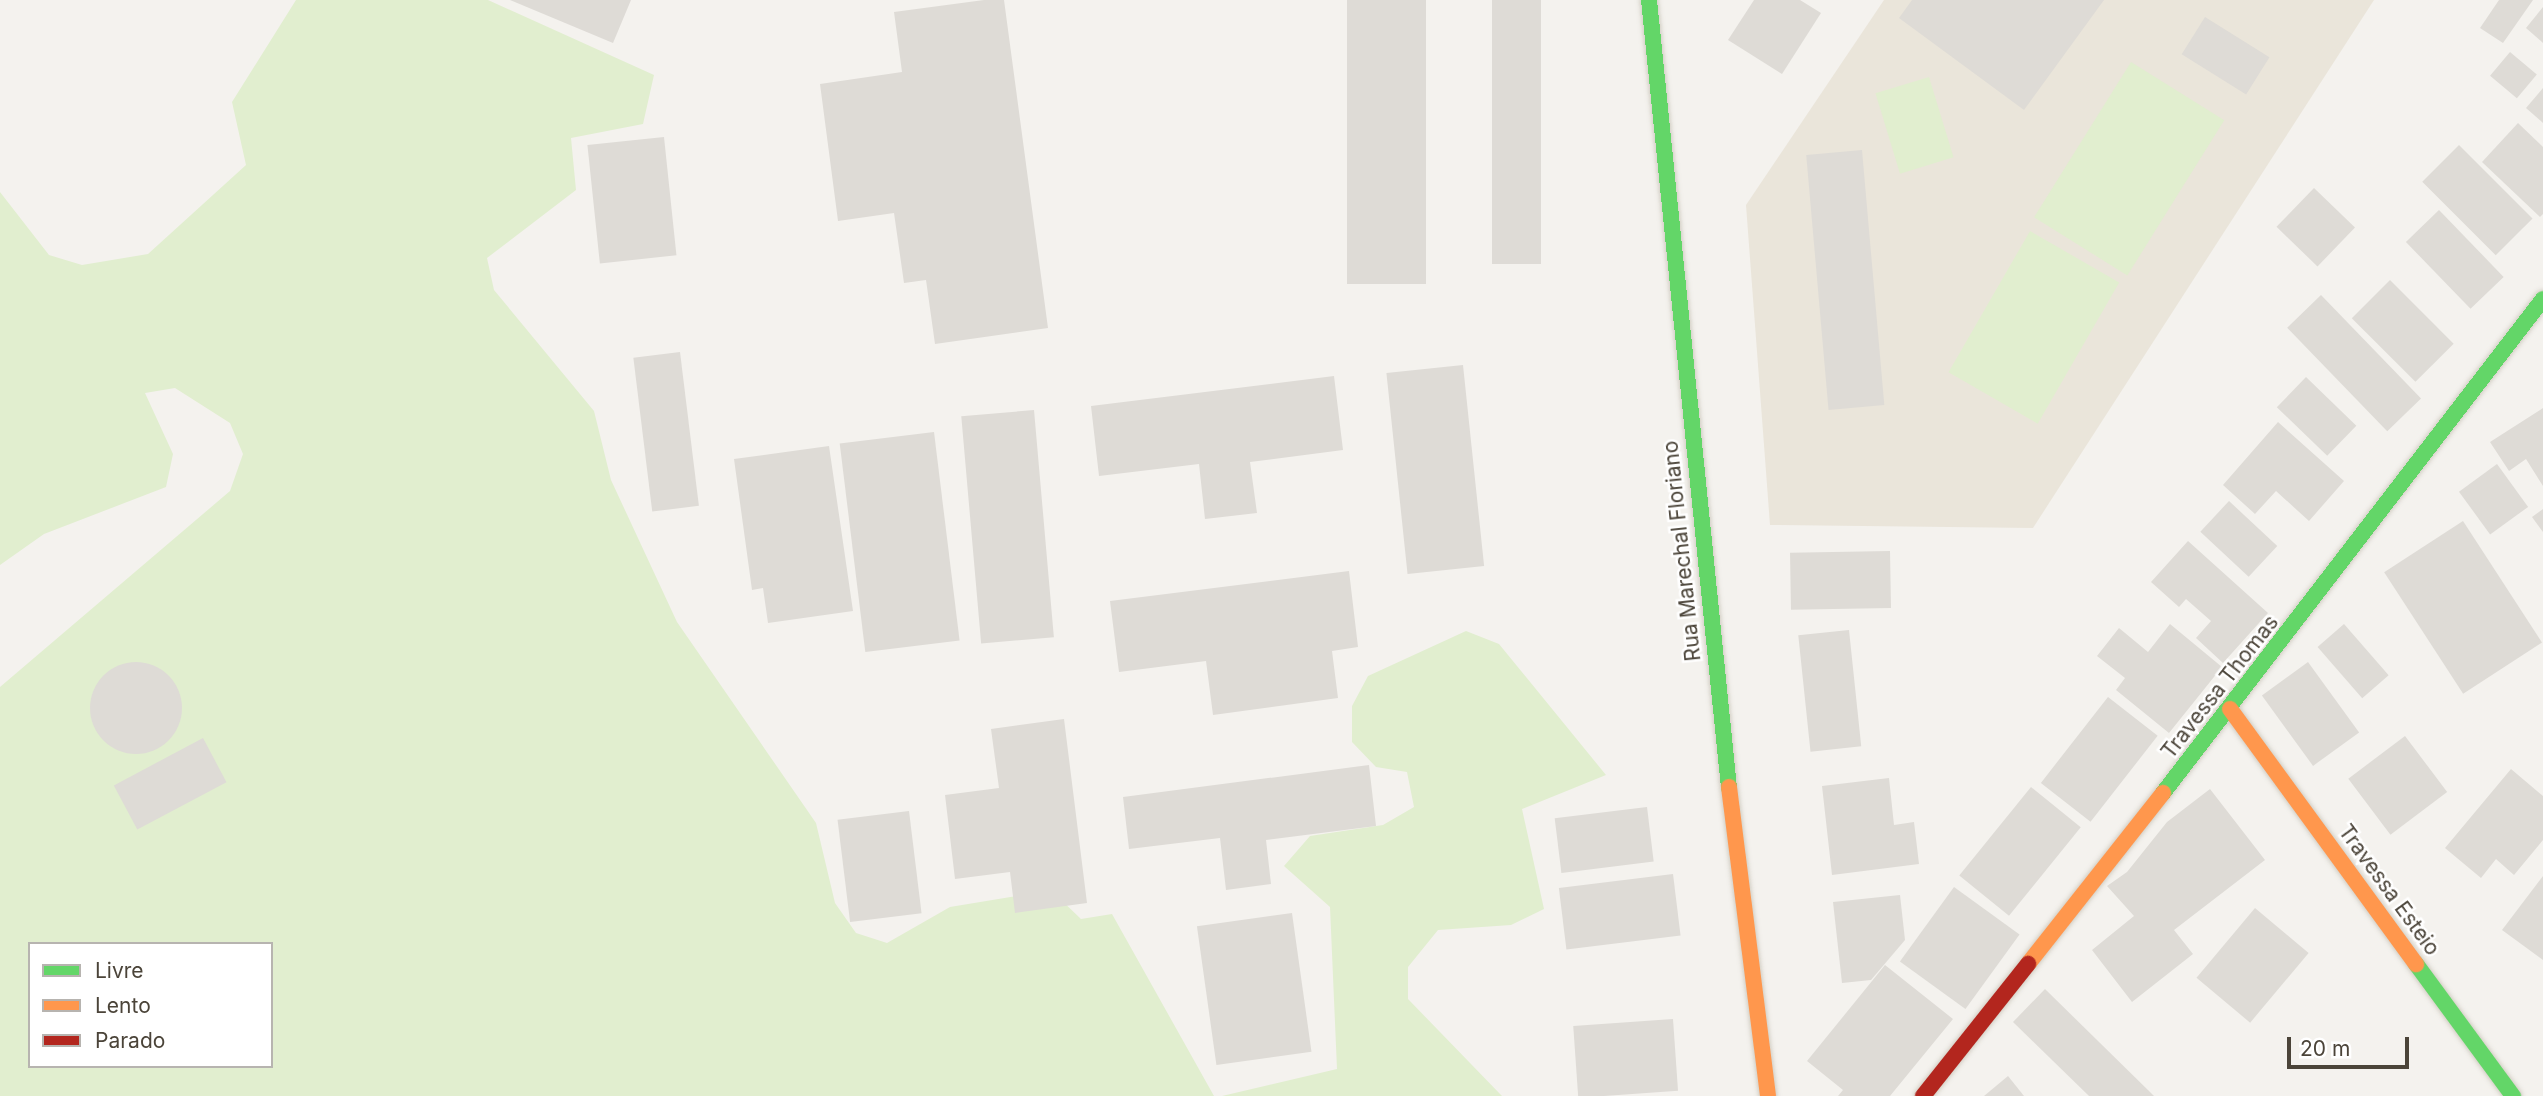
<!DOCTYPE html>
<html>
<head>
<meta charset="utf-8">
<style>
	body { margin:0 }
	#map { position:relative; width:2543px; height:1096px; overflow:hidden; background:#f4f2ee; font-family:Inter,sans-serif }
	div>[style] { position:absolute }
	[style*='--x'] { left:calc(var(--x)*1px); top:calc(var(--y)*1px); width:calc(var(--w)*1px); rotate:calc(var(--a)*1deg) }
	.education>* { inset:0; background:#eae5da }
	.green>* { inset:0; background:#e1eecf; transform-origin:0 0 }
	.building>* { inset:0; background:#dedbd6; transform-origin:0 0 }
	.round { border-radius:50% }
	.roads { filter:drop-shadow(0 0 2px #d3cfc5) drop-shadow(0 0 2px #d3cfc5) }
	.fast>* { height:16px; margin:-8px; padding:0 8px; transform-origin:8px; border-radius:8px; background:#63d668 }
	.slow>* { height:16px; margin:-8px; padding:0 8px; transform-origin:8px; border-radius:8px; background:#ff974d }
	.jam>* { height:16px; margin:-8px; padding:0 8px; transform-origin:8px; border-radius:8px; background:#b3261e }
	span { translate:-50% -50%; white-space:nowrap; text-align:center; line-height:1.15; -webkit-text-stroke:5px #fff; paint-order:stroke }
	.street-label { font-size:21px; color:#4b4439 }
	.legend { position:absolute; left:28px; top:942px; width:245px; height:126px; box-sizing:border-box; background:#fff; border:2px solid #b7b4b0; margin:0; padding:9px 12px; list-style:none; font-size:21px; color:#4b4439 }
	.legend li { display:flex; align-items:center; gap:14px; height:35px }
	.legend b { width:35px; border:2px solid #b7b4b0 }
	.scale { position:absolute; left:2287px; top:1037px; width:122px; height:32px; box-sizing:border-box; border:4px solid #4b4439; border-top:0; padding-left:9px; font-size:21px; line-height:24px; white-space:nowrap; color:#4b4439; -webkit-text-stroke:5px #fff; paint-order:stroke }
</style>
</head>
<body>
<div id="map">
	<div class="education">
		<i style="clip-path:polygon(1884px 0,2374px 0,2033px 528px,1770px 525px,1746px 205px)"></i>
	</div>
	<div class="green">
		<i style="clip-path:polygon(evenodd,296px 0,488px 0,654px 75px,643px 124px,571px 138px,576px 190px,487px 258px,494px 290px,594px 411px,611px 480px,677px 622px,816px 823px,835px 903px,856px 933px,887px 943px,950px 907px,1022px 895px,1056px 895px,1081px 919px,1112px 914px,1214px 1096px,0 1096px,0 687px,230px 491px,243px 454px,230px 423px,175px 388px,145px 393px,173px 454px,166px 487px,44px 534px,0 565px,0 192px,49px 255px,82px 265px,148px 254px,246px 165px,232px 102px,296px 0,30px 944px,271px 944px,271px 1066px,30px 1066px,30px 944px)"></i>
		<i style="left:2131px;top:62px;width:110px;height:183px;rotate:32deg"></i>
		<i style="left:1929px;top:77px;width:84px;height:56px;rotate:73deg"></i>
		<i style="left:2030px;top:231px;width:103px;height:163px;rotate:30deg"></i>
		<i style="clip-path:polygon(1466px 631px,1499px 644px,1606px 775px,1522px 809px,1544px 909px,1511px 925px,1438px 930px,1408px 967px,1408px 999px,1502px 1096px,1222px 1096px,1337px 1069px,1330px 907px,1284px 866px,1310px 836px,1383px 825px,1414px 807px,1407px 772px,1376px 767px,1352px 742px,1352px 706px,1368px 676px)"></i>
	</div>
	<div class="building">
		<i style="clip-path:polygon(510px 0,631px 0,613px 43px)"></i>
		<i style="clip-path:polygon(984px 0,1004px 0,1048px 328px,935px 344px,926px 280px,904px 283px,894px 213px,838px 221px,820px 84px,902px 72px,894px 12px)"></i>
		<i style="left:1347px;top:0;width:79px;height:284px"></i>
		<i style="left:1492px;top:0;width:49px;height:264px"></i>
		<i style="clip-path:polygon(1754px 0,1800px 0,1821px 13px,1782px 74px,1728px 40px)"></i>
		<i style="clip-path:polygon(1912px 0,2104px 0,2024px 110px,1899px 18px)"></i>
		<i style="clip-path:polygon(2499px 0,2533px 0,2503px 43px,2480px 28px)"></i>
		<i style="clip-path:polygon(2543px 7px,2543px 43px,2526px 28px)"></i>
		<i style="left:2205px;top:17px;width:76px;height:44px;rotate:32deg"></i>
		<i style="left:2510px;top:52px;width:35px;height:31px;rotate:40deg"></i>
		<i style="clip-path:polygon(2543px 88px,2543px 123px,2526px 108px)"></i>
		<i style="clip-path:polygon(2518px 123px,2543px 147px,2543px 214px,2540px 217px,2482px 162px)"></i>
		<i style="left:664px;top:137px;width:119px;height:77px;rotate:84deg"></i>
		<i style="left:2459px;top:145px;width:104px;height:52px;rotate:45deg"></i>
		<i style="left:1862px;top:150px;width:256px;height:56px;rotate:85deg"></i>
		<i style="left:2314px;top:188px;width:57px;height:54px;rotate:44deg"></i>
		<i style="left:2439px;top:210px;width:93px;height:46px;rotate:46deg"></i>
		<i style="left:2390px;top:280px;width:90px;height:54px;rotate:45deg"></i>
		<i style="left:2321px;top:295px;width:144px;height:47px;rotate:46deg"></i>
		<i style="left:680px;top:352px;width:155px;height:47px;rotate:83deg"></i>
		<i style="left:1463px;top:365px;width:202px;height:77px;rotate:84deg"></i>
		<i style="clip-path:polygon(1334px 376px,1343px 450px,1250px 462px,1257px 513px,1205px 519px,1199px 464px,1099px 476px,1091px 406px)"></i>
		<i style="left:2306px;top:377px;width:70px;height:42px;rotate:44deg"></i>
		<i style="clip-path:polygon(2543px 408px,2543px 486px,2526px 459px,2509px 471px,2490px 442px)"></i>
		<i style="left:1034px;top:410px;width:228px;height:73px;rotate:85deg"></i>
		<i style="clip-path:polygon(2278px 422px,2344px 481px,2309px 521px,2276px 491px,2255px 514px,2223px 485px)"></i>
		<i style="left:934px;top:432px;width:210px;height:95px;rotate:83deg"></i>
		<i style="clip-path:polygon(829px 446px,853px 611px,768px 623px,763px 588px,752px 590px,734px 459px)"></i>
		<i style="left:2497px;top:464px;width:53px;height:47px;rotate:54deg"></i>
		<i style="left:2229px;top:501px;width:66px;height:42px;rotate:43deg"></i>
		<i style="clip-path:polygon(2543px 509px,2543px 532px,2532px 517px)"></i>
		<i style="left:2463px;top:521px;width:145px;height:94px;rotate:57deg"></i>
		<i style="clip-path:polygon(2188px 541px,2268px 613px,2223px 663px,2196px 638px,2211px 621px,2186px 599px,2179px 607px,2151px 582px)"></i>
		<i style="left:1890px;top:551px;width:57px;height:100px;rotate:89deg"></i>
		<i style="clip-path:polygon(1349px 571px,1358px 647px,1332px 651px,1338px 698px,1213px 715px,1206px 661px,1119px 672px,1110px 601px)"></i>
		<i style="clip-path:polygon(2170px 624px,2222px 667px,2169px 733px,2116px 690px,2125px 678px,2097px 656px,2119px 628px,2148px 652px)"></i>
		<i style="left:2344px;top:624px;width:68px;height:35px;rotate:49deg"></i>
		<i style="left:1849px;top:630px;width:117px;height:51px;rotate:84deg"></i>
		<i class="round" style="left:90px;top:662px;width:92px;height:92px"></i>
		<i style="left:2308px;top:662px;width:87px;height:57px;rotate:54deg"></i>
		<i style="left:2108px;top:697px;width:63px;height:109px;rotate:38deg"></i>
		<i style="clip-path:polygon(1064px 719px,1087px 903px,1015px 913px,1010px 872px,955px 879px,945px 795px,999px 788px,991px 729px)"></i>
		<i style="left:2405px;top:736px;width:70px;height:71px;rotate:53deg"></i>
		<i style="left:203px;top:738px;width:50px;height:101px;rotate:62deg"></i>
		<i style="clip-path:polygon(1369px 765px,1376px 826px,1266px 840px,1271px 884px,1226px 890px,1220px 838px,1129px 849px,1123px 797px)"></i>
		<i style="clip-path:polygon(2511px 769px,2543px 796px,2543px 840px,2514px 875px,2496px 859px,2481px 878px,2445px 848px)"></i>
		<i style="clip-path:polygon(1889px 778px,1894px 825px,1914px 822px,1919px 864px,1832px 875px,1822px 786px)"></i>
		<i style="left:2031px;top:787px;width:64px;height:114px;rotate:39deg"></i>
		<i style="clip-path:polygon(2210px 789px,2265px 860px,2174px 930px,2193px 954px,2132px 1002px,2092px 950px,2134px 916px,2107px 886px,2127px 872px,2167px 822px)"></i>
		<i style="left:1647px;top:807px;width:55px;height:93px;rotate:83deg"></i>
		<i style="left:909px;top:811px;width:103px;height:72px;rotate:83deg"></i>
		<i style="left:1673px;top:874px;width:62px;height:115px;rotate:83deg"></i>
		<i style="clip-path:polygon(2543px 876px,2543px 960px,2502px 930px)"></i>
		<i style="left:1954px;top:887px;width:81px;height:92px;rotate:36deg"></i>
		<i style="clip-path:polygon(1900px 895px,1905px 940px,1871px 980px,1842px 983px,1833px 902px)"></i>
		<i style="left:2255px;top:908px;width:70px;height:91px;rotate:40deg"></i>
		<i style="left:1292px;top:913px;width:140px;height:96px;rotate:82deg"></i>
		<i style="clip-path:polygon(1885px 965px,1953px 1019px,1890px 1096px,1838px 1096px,1843px 1090px,1807px 1061px)"></i>
		<i style="clip-path:polygon(2045px 989px,2150px 1092px,2154px 1096px,2089px 1096px,2013px 1022px)"></i>
		<i style="left:1673px;top:1019px;width:72px;height:100px;rotate:86deg"></i>
		<i style="clip-path:polygon(2008px 1076px,2024px 1096px,1984px 1096px)"></i>
	</div>
	<div class="roads">
		<div class="fast">
			<i style="--x:1649;--y:0;--w:791;--a:84.2"></i>
			<i style="--x:2163;--y:793;--w:623;--a:-52.43"></i>
			<i style="--x:2416;--y:964;--w:164;--a:53.7"></i>
		</div>
		<div class="slow">
			<i style="--x:2230;--y:709;--w:316;--a:53.9"></i>
			<i style="--x:1729;--y:787;--w:311;--a:82.8"></i>
			<i style="--x:2028;--y:964;--w:218;--a:-51.7"></i>
		</div>
		<div class="jam">
			<i style="--x:1923;--y:1096;--w:169;--a:-51.5"></i>
		</div>
	</div>
	<div class="street-label">
		<span style="left:1682px;top:551px;rotate:-96deg">Rua Marechal Floriano</span>
		<span style="left:2220px;top:687px;rotate:-52deg">Travessa Thomas</span>
		<span style="left:2389px;top:890px;rotate:54deg">Travessa Esteio</span>
	</div>
	<ul class="legend">
	<li><b style="height:9px;background:#63d668"></b>Livre</li>
	<li><b style="height:9px;background:#ff974d"></b>Lento</li>
	<li><b style="height:9px;background:#b3261e"></b>Parado</li>
	</ul>
	<div class="scale">20 m</div>
</div>
</body>
</html>
